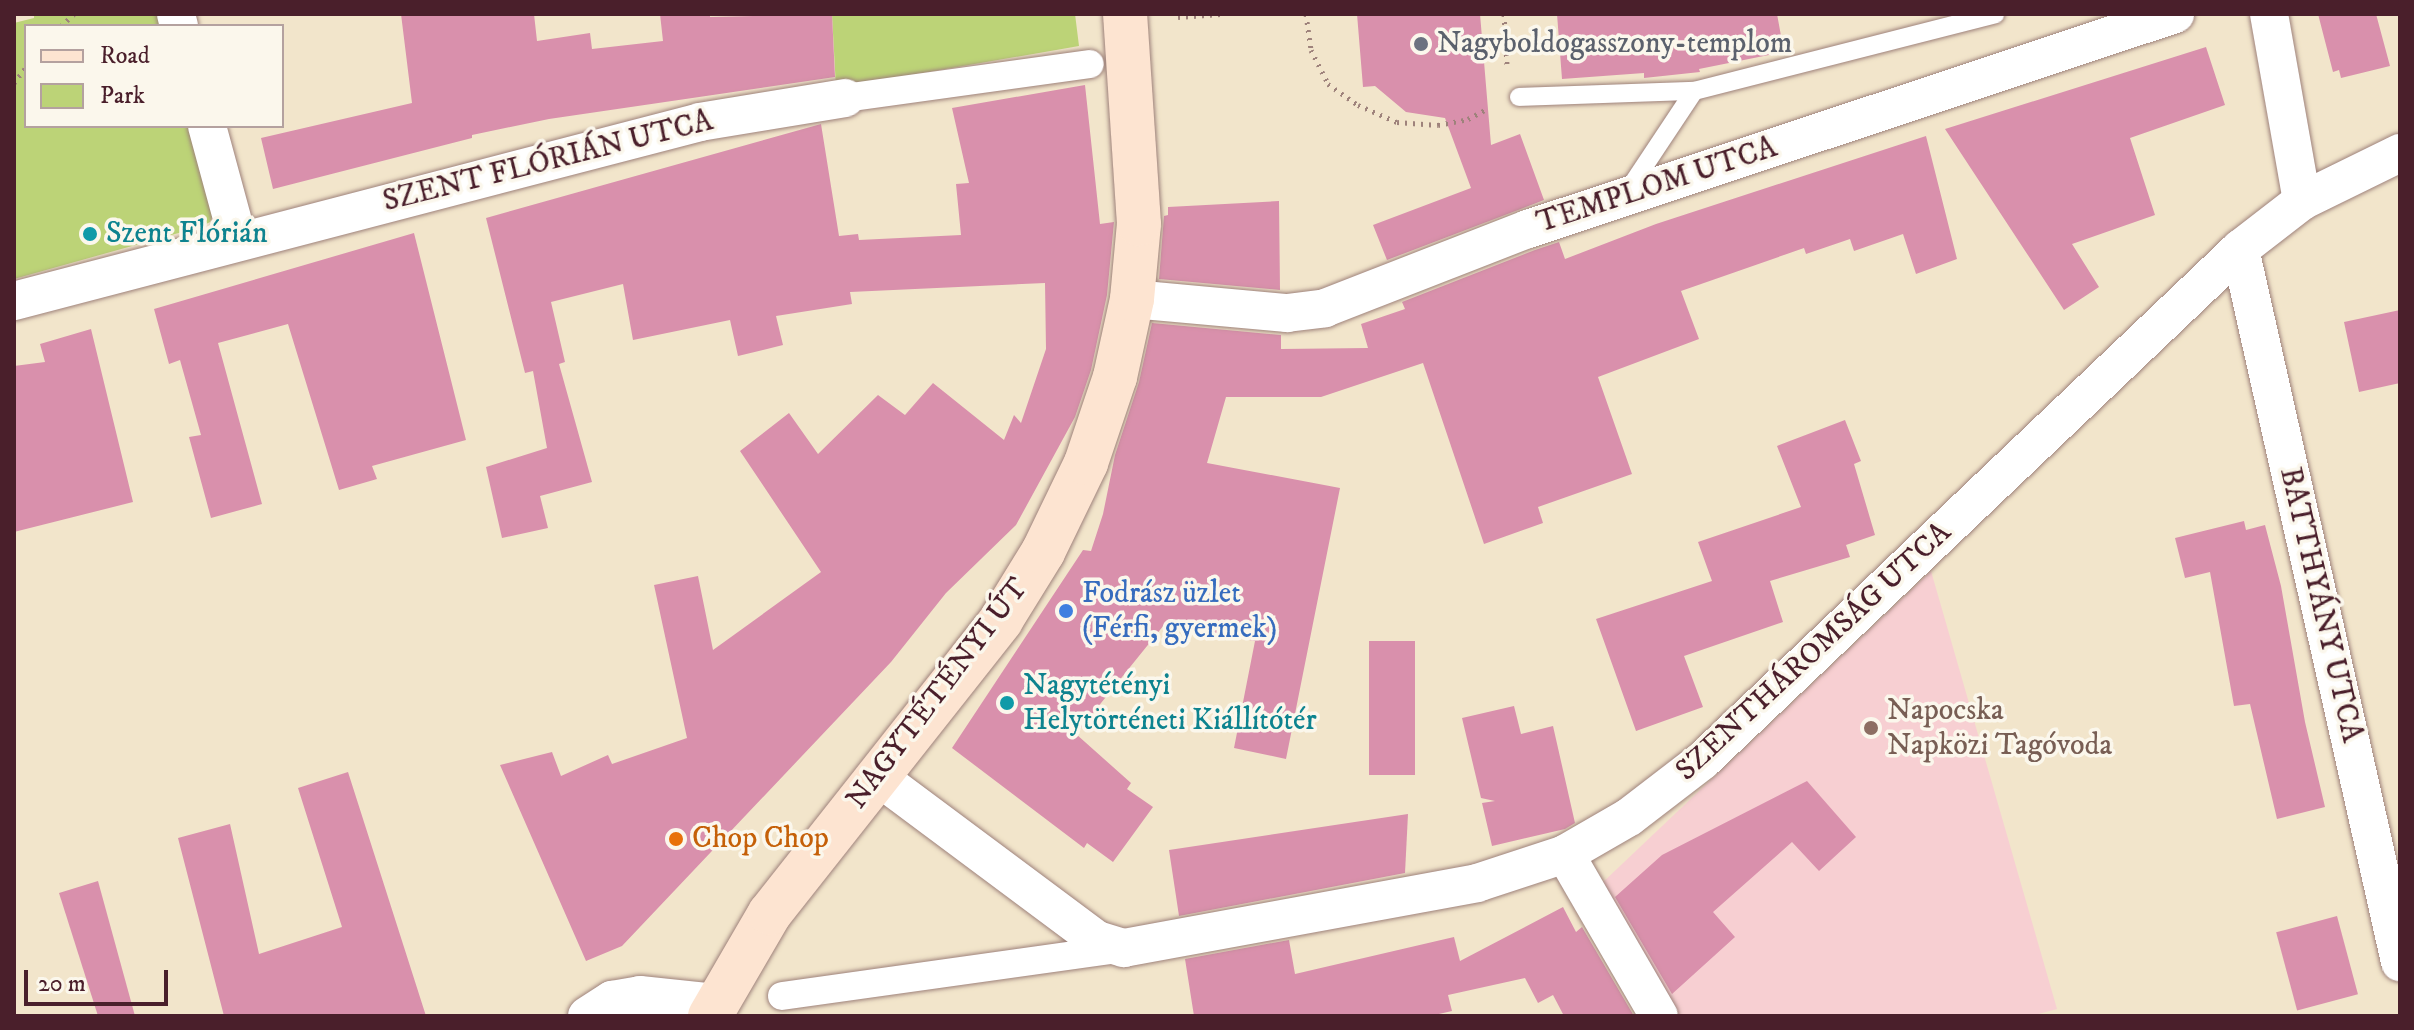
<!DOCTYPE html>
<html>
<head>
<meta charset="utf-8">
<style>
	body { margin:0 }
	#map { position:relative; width:2414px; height:1030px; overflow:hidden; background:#f2e5cb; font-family:"IM FELL DW Pica",serif }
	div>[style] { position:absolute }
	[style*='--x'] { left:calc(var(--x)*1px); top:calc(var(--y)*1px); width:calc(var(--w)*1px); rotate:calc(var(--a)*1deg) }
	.built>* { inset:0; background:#f7cfd2 }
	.green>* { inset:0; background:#bcd377 }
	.building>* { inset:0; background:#d990ac; transform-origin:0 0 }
	.path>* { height:5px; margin-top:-2.5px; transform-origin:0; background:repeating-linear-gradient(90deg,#9e827b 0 2px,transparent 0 8px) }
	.roads { filter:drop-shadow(0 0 2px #9e827b) drop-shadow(0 0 2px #9e827b) }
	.service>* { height:18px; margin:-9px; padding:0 9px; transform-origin:9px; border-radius:9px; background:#fff }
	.pedestrian>* { height:28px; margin:-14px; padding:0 14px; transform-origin:14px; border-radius:14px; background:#fff }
	.minor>* { height:38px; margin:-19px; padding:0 19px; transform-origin:19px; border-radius:19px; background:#fff }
	.secondary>* { height:44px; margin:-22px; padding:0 22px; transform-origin:22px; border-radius:22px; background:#fde4d1 }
	.dots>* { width:22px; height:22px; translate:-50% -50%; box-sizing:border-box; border:4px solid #fbf7ec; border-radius:50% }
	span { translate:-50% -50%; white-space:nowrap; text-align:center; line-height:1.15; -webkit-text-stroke:7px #fbf7ec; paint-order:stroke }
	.worship-label { font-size:30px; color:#5b616d }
	.left { translate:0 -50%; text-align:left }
	.street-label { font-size:30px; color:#4a1f2b }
	.culture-label { font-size:30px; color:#0d838f }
	.shop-label { font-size:30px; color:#366cbe }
	.education-label { font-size:30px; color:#785e54 }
	.food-label { font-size:30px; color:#c56008 }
	.frame { position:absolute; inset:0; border:16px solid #4a1f2b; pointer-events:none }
	.legend { position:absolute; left:24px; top:24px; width:260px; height:104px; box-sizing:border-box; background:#fbf7ec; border:2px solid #b4a19f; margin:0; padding:10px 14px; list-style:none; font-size:24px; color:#4a1f2b }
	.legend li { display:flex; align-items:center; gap:16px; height:40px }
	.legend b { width:40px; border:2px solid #b4a19f }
	.scale { position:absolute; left:24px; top:970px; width:144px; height:36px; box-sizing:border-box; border:4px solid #4a1f2b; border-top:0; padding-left:10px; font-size:24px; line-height:28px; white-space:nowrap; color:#4a1f2b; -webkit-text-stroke:6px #fbf7ec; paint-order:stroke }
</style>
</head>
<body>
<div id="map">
	<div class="built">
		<i style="clip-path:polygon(1931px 571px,2057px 1009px,2031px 1016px,1680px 1016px,1600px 885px)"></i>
	</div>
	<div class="green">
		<i style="clip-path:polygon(34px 14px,166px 14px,169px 26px,26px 26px,26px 126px,196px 126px,214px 212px,210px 222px,200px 227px,14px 279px,14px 23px,34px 18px)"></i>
		<i style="clip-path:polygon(832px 14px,1075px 14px,1079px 46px,836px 88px)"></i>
	</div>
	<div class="building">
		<i style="clip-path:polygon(401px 14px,534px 14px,537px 41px,590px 33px,592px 49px,663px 41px,660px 14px,710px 14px,710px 17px,832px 14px,835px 77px,549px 119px,472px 135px,472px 138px,273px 189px,261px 138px,412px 103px)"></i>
		<i style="clip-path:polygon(1357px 14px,1480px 14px,1491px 145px,1520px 134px,1544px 200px,1387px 260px,1373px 225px,1471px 188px,1445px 118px,1406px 112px,1375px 86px,1363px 87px)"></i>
		<i style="clip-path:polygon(1557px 14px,1777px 14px,1784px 52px,1699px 69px,1700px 72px,1644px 78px,1644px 73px,1562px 79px)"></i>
		<i style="clip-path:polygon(2318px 14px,2376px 14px,2390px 66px,2341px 78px,2339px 70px,2333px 72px)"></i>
		<i style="clip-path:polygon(2206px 47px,2225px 105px,2130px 138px,2155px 215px,2072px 244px,2099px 287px,2064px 310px,1945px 129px)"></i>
		<i style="clip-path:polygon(1085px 85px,1100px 224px,1114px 222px,1107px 295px,1091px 370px,1075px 417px,1016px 525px,946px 593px,891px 662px,622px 946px,586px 961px,500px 765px,552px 752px,561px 776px,608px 755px,612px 764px,687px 738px,654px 585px,698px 576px,713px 650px,821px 572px,740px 451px,789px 413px,818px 454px,878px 395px,905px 415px,933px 383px,1004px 440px,1014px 415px,1021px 423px,1046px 349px,1045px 283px,850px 292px,852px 304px,776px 316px,783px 345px,738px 356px,730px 320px,633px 340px,623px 284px,551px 302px,565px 362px,559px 364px,592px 482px,540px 496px,548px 528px,502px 538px,486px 467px,547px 448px,533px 371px,525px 373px,486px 218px,821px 124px,839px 236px,858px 234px,859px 240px,961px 235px,956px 184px,969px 183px,952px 108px)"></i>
		<i style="clip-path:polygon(1926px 136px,1957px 259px,1916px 274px,1903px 234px,1854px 251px,1850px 239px,1806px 254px,1804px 248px,1681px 291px,1699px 339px,1598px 377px,1632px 474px,1538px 507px,1543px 523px,1484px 544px,1423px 363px,1321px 397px,1226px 397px,1207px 463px,1340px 488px,1286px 759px,1234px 748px,1255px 641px,1164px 625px,1076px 734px,1131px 783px,1127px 789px,1153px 807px,1113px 862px,1087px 843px,1084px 848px,952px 748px,1083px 550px,1091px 551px,1103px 514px,1115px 455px,1139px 382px,1152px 323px,1281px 335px,1281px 349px,1368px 348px,1361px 324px,1405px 309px,1402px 302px,1535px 250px,1559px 242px,1565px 259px,1656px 224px)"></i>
		<i style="clip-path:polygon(1279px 201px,1280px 290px,1159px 279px,1164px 216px,1168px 215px,1168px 207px)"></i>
		<i style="clip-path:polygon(414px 233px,466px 440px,372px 466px,377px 479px,339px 490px,288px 324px,218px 343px,262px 504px,211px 518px,189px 437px,201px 435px,180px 360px,169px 364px,154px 309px)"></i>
		<i style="clip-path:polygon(2400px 310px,2400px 383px,2359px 392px,2344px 322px)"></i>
		<i style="clip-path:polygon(91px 329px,133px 502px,14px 532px,14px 366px,45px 362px,40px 344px)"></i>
		<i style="clip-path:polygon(1845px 420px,1861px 461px,1854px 464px,1875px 535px,1846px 545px,1850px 557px,1770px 581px,1783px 622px,1684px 656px,1703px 707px,1636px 731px,1596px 619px,1712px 581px,1698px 542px,1801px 507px,1777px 446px)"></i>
		<i style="clip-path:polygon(2244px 521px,2246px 530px,2265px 525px,2281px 586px,2305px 722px,2325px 807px,2277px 819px,2250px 704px,2234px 706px,2210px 572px,2185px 578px,2175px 538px)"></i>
		<i style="left:1369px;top:641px;width:46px;height:134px"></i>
		<i style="clip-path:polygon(1514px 706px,1521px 734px,1553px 726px,1575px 823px,1565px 829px,1492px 846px,1482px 803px,1495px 801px,1481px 798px,1462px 718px)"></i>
		<i style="clip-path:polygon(348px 772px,426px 1016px,224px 1016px,178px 838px,230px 824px,259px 954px,342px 927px,298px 788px)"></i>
		<i style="clip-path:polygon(1807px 781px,1856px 837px,1819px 871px,1792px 842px,1713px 912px,1735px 937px,1672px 994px,1615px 897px,1662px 855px)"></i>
		<i style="clip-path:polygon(1408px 814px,1405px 873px,1179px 916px,1169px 850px)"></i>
		<i style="clip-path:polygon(98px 881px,135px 1016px,98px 1016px,59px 893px)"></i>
		<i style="clip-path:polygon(1563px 907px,1576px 932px,1582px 927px,1634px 1016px,1564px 1016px,1553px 995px,1538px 1003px,1525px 978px,1448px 995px,1452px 1011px,1430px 1016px,1194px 1016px,1185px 959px,1289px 940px,1295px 974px,1454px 937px,1460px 961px)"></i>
		<i style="left:2337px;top:916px;width:81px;height:63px;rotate:75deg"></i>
	</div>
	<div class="path">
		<i style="--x:1306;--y:14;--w:36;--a:82"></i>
		<i style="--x:1311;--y:50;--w:38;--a:63"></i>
		<i style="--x:1328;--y:84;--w:37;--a:35"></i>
		<i style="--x:1358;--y:105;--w:43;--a:23.6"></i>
		<i style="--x:1397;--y:122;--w:41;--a:4.2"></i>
		<i style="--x:1438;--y:125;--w:31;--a:-11"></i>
		<i style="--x:1468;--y:119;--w:21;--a:-28"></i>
		<i style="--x:1504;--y:14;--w:51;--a:86.6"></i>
		<i style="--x:1178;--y:17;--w:43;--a:-4"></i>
		<i style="--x:61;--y:26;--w:18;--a:-43"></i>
		<i style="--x:14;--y:83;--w:20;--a:-53"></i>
	</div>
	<div class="roads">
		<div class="service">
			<i style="--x:1519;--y:97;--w:175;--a:-2"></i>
			<i style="--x:1694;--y:91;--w:311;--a:-14.3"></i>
			<i style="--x:1627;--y:192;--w:121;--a:-56.4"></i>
		</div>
		<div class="pedestrian">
			<i style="--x:845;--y:98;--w:247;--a:-7.9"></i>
			<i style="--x:782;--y:996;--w:343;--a:-8"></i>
		</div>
		<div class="minor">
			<i style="--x:176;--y:14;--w:12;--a:76"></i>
			<i style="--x:2269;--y:14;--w:190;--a:80"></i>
			<i style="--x:207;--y:126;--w:118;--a:74.8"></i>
			<i style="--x:2240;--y:249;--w:731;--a:77.35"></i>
			<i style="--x:1132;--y:299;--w:156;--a:5.2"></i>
			<i style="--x:1287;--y:313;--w:38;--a:-7"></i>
			<i style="--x:1325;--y:308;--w:218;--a:-21.3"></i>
			<i style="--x:1528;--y:229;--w:682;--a:-18.38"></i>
			<i style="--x:14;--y:301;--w:709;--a:-14.62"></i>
			<i style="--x:700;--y:122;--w:147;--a:-9.4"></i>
			<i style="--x:877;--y:776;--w:274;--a:36.7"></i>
			<i style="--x:1097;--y:940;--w:28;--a:17"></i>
			<i style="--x:1124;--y:948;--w:359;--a:-10.4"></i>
			<i style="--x:1477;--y:883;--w:93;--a:-18.2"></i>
			<i style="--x:1565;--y:854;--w:74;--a:-30"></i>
			<i style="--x:1629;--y:817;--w:92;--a:-37.5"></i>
			<i style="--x:1702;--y:761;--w:743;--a:-43.58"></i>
			<i style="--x:2240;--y:249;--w:78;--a:-37.7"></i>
			<i style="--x:2302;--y:201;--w:109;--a:-26.1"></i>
			<i style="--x:1565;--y:854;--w:187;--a:59.9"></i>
			<i style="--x:587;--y:1016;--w:30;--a:-33"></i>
			<i style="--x:612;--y:1000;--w:28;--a:-10"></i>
			<i style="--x:640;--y:995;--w:76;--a:6"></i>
		</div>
		<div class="secondary">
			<i style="--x:710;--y:1016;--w:119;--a:-59.8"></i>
			<i style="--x:770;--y:913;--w:373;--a:-51.7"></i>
			<i style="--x:1001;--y:620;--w:80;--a:-58.3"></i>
			<i style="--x:1043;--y:552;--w:99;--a:-64.2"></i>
			<i style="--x:1086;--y:463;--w:91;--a:-71.4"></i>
			<i style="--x:1115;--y:377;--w:80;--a:-77.7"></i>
			<i style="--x:1132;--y:299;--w:75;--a:-84.7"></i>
			<i style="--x:1139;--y:224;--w:210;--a:-93.8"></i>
		</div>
	</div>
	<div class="dots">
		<i style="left:1421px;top:44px;background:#6b7280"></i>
		<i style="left:90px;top:234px;background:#0f9aa8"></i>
		<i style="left:1066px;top:611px;background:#3f7fe0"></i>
		<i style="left:1007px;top:703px;background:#0f9aa8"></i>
		<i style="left:1871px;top:728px;background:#8d6e63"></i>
		<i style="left:676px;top:839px;background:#e8710a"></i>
	</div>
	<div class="worship-label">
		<span class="left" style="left:1437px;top:44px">Nagyboldogasszony-templom</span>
	</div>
	<div class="street-label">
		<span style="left:548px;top:162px;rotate:-14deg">SZENT FLÓRIÁN UTCA</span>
		<span style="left:1657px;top:186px;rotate:-18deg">TEMPLOM UTCA</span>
		<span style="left:2320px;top:605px;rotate:77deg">BATTHYÁNY UTCA</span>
		<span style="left:1814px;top:652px;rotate:-43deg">SZENTHÁROMSÁG UTCA</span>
		<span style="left:938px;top:694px;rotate:-53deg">NAGYTÉTÉNYI ÚT</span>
	</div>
	<div class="culture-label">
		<span class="left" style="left:106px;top:234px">Szent Flórián</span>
		<span class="left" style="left:1023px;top:703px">Nagytétényi<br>Helytörténeti Kiállítótér</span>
	</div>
	<div class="shop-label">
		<span class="left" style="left:1082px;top:611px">Fodrász üzlet<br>(Férfi, gyermek)</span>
	</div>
	<div class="education-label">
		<span class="left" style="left:1887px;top:728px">Napocska<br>Napközi Tagóvoda</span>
	</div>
	<div class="food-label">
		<span class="left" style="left:692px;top:839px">Chop Chop</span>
	</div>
	<div class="frame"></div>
	<ul class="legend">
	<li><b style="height:10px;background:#fde4d1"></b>Road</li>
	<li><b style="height:22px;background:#bcd377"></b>Park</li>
	</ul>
	<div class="scale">20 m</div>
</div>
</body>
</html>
